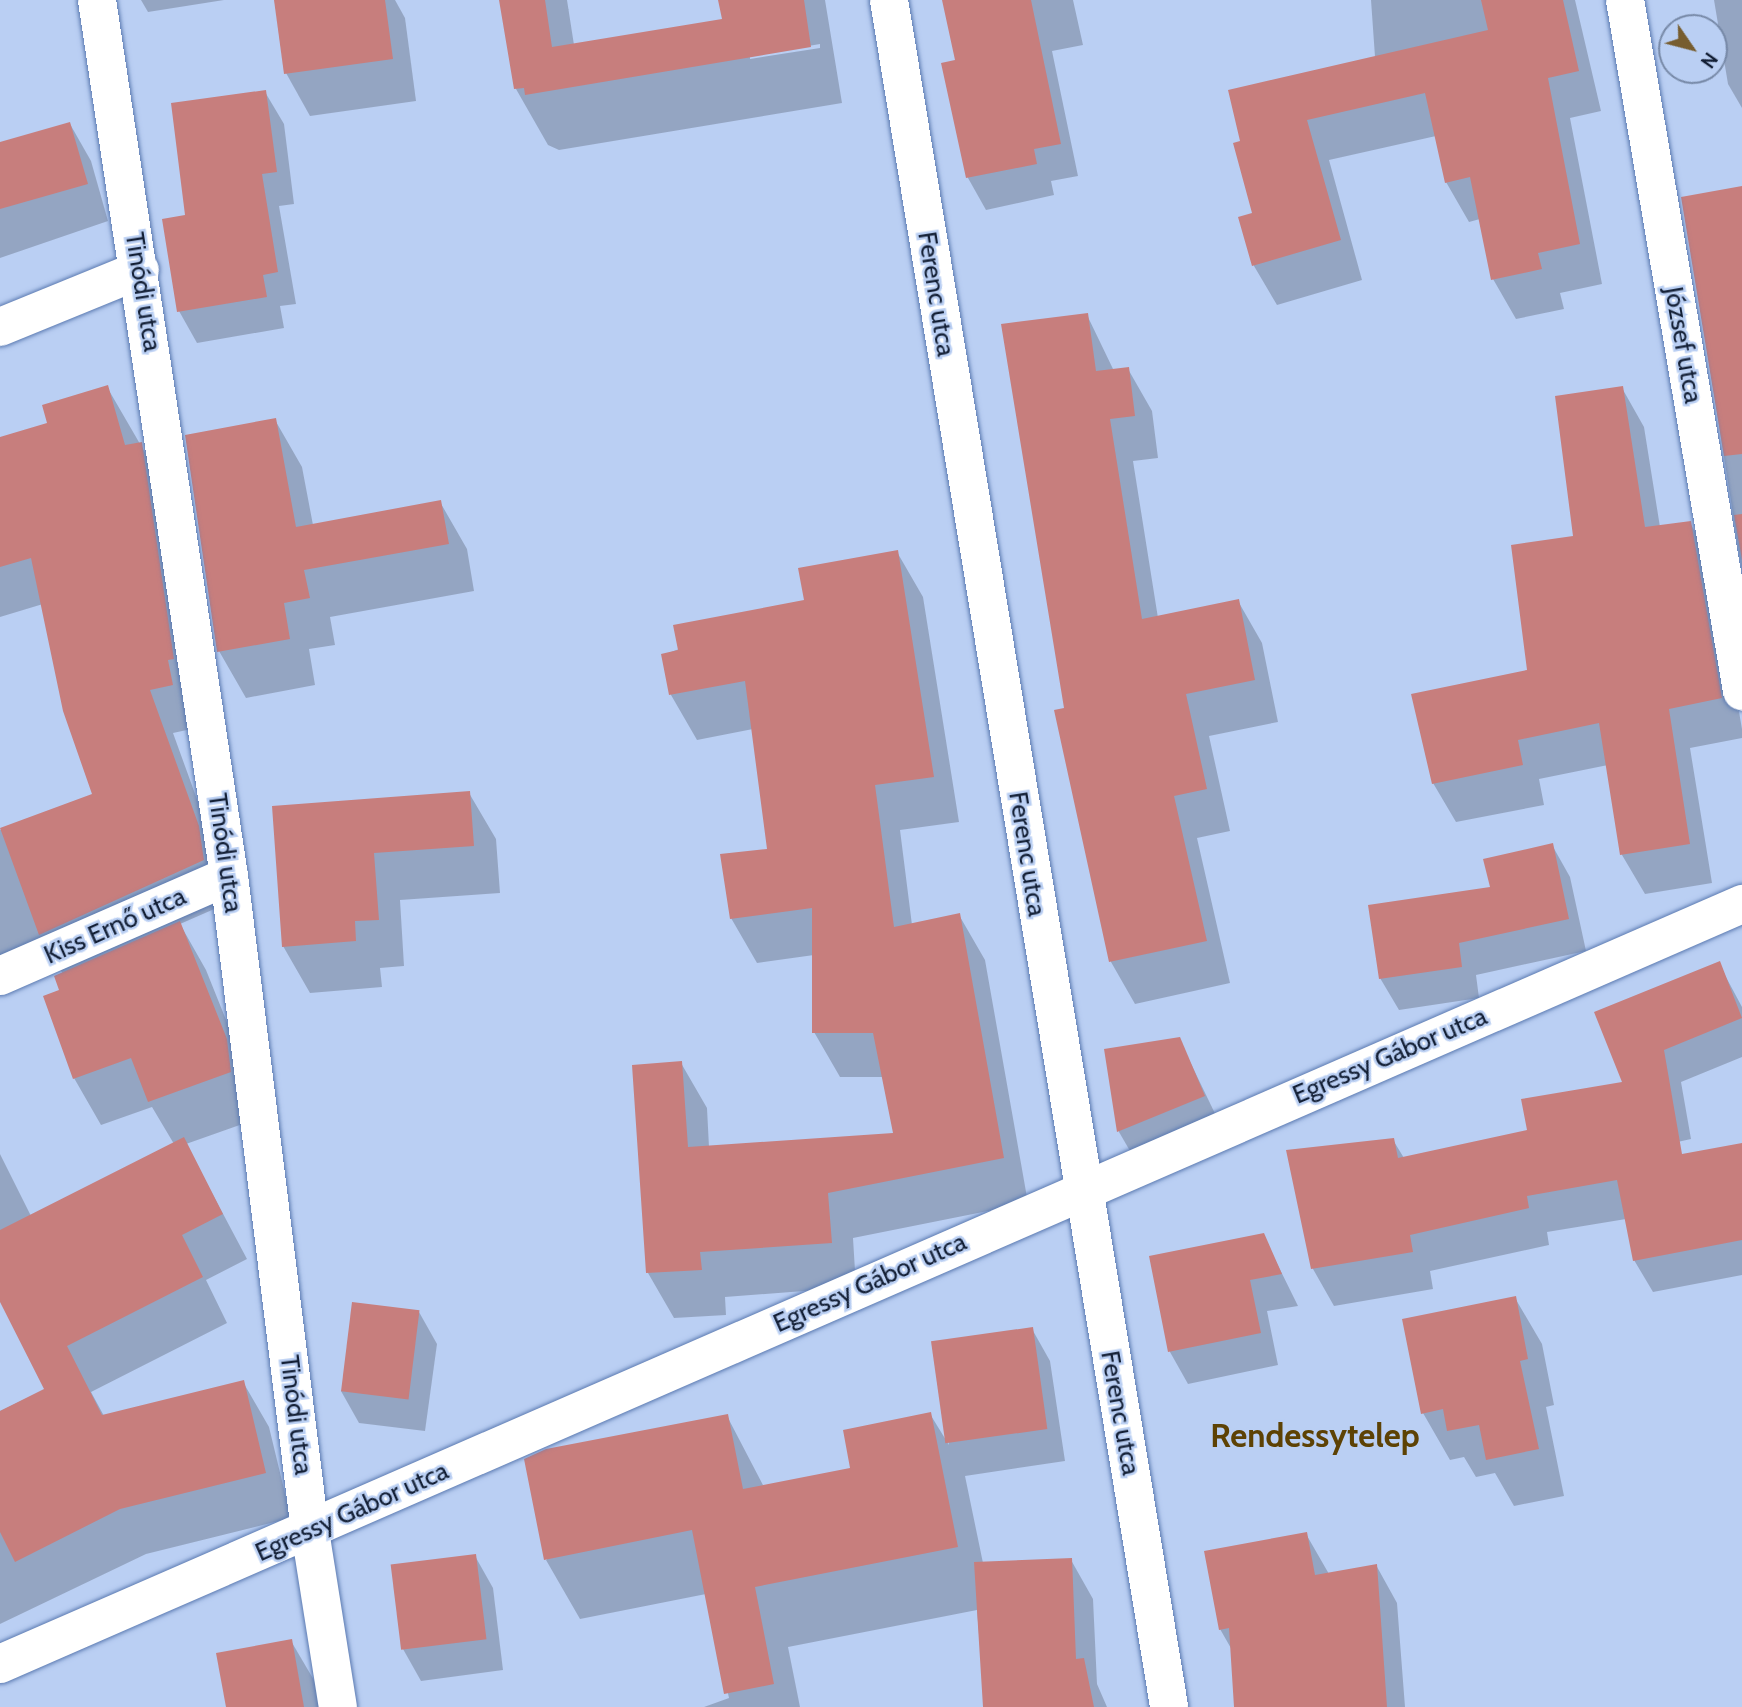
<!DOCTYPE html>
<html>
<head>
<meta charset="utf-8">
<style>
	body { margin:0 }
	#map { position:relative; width:1742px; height:1707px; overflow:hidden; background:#bacff3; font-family:Cabin,sans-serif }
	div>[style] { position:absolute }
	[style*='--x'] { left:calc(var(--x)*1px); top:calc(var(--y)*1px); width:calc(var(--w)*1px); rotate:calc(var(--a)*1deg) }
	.shadow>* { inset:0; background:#0003 }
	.building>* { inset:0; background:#c77e7d; transform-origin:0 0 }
	.roads { filter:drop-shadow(0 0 2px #5b7ab1) drop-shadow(0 0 2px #5b7ab1) }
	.street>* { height:38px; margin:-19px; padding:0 19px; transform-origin:19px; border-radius:19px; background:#fff }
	span { translate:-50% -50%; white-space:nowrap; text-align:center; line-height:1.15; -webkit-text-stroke:5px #bacff3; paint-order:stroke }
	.street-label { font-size:26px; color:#131f35 }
	.district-label { font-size:33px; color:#5d4204; font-weight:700 }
	.north { position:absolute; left:1658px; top:14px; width:70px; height:70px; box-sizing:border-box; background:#bacff3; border:2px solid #7789a7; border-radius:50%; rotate:125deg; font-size:19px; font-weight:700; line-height:28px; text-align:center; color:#131f35 }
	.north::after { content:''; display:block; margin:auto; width:24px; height:32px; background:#775d2f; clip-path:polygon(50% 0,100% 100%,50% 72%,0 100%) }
</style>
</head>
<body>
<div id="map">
	<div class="shadow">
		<i style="clip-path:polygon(141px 0,224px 0,148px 12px)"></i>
		<i style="clip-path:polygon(276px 0,395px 0,405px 18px,416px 101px,310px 116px,286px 73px)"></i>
		<i style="clip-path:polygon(evenodd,501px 0,567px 0,574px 45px,724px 21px,720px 0,825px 0,842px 103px,559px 150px,548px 145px,516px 89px,501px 0,820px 44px,820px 48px,750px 59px,750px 56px,820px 44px)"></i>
		<i style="clip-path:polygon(944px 0,1073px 0,1083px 45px,1052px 51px,1078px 176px,1051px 181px,1054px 195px,986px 210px,968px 178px,943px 65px,957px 62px)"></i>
		<i style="clip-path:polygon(1371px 0,1575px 0,1601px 111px,1570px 118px,1602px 284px,1560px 293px,1564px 309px,1516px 319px,1493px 279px,1480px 219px,1469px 222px,1446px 182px,1436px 136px,1329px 160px,1362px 280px,1277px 305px,1254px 266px,1254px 214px,1242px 142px,1375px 57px)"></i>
		<i style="clip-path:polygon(1714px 0,1742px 0,1742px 108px,1728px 84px)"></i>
		<i style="clip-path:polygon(265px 92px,284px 124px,294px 204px,279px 206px,296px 304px,280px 306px,284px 328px,197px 343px,179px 311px,187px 217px)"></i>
		<i style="clip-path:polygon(70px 124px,91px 161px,108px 221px,0 258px,0 145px)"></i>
		<i style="clip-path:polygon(1742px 188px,1742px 571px,1683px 198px)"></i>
		<i style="clip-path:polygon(1087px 315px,1114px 371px,1128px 369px,1152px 411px,1158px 458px,1133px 461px,1158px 618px,1238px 601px,1262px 643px,1278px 722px,1209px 736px,1230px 831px,1197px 838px,1230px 983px,1135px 1004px,1111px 962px,1056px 711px,1066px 709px)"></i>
		<i style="clip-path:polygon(107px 387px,165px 487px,196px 728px,173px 733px,223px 871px,228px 903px,180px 924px,206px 970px,253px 1087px,257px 1119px,186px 1144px,247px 1259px,206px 1280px,227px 1323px,91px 1392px,104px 1416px,243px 1382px,269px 1427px,291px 1518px,146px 1554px,0 1624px,0 1411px,46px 1389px,0 1294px,0 1154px,31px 1216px,174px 1144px,152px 1107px,101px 1125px,74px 1078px,63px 974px,44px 941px,0 961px,0 830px,94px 795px,43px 604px,0 617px,0 439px,49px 424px)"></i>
		<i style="clip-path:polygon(1622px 388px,1644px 427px,1660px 527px,1690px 523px,1713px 562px,1742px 729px,1742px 738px,1690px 748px,1712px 883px,1645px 894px,1622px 855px,1608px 765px,1539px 779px,1544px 805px,1456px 822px,1433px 783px,1529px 672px)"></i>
		<i style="clip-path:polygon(275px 420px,302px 467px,313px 525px,440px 502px,467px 549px,474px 591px,330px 617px,335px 645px,309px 649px,315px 685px,246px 698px,219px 651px)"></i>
		<i style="clip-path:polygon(897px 552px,923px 597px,959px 822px,900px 830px,912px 925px,959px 915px,985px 960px,1028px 1203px,853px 1238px,856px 1287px,725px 1297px,726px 1315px,674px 1318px,648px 1273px,681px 1063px,707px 1108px,709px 1147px,895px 1135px,883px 1077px,840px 1077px,814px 1032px,814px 955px,757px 963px,731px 918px,769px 850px,753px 729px,697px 740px,671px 695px,663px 655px,806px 602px)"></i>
		<i style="clip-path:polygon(469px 793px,496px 839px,500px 893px,400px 900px,404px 966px,380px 968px,382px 987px,310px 993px,283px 946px,274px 807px)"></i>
		<i style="clip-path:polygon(1552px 845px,1570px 877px,1586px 951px,1476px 975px,1479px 998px,1399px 1010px,1380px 978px)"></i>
		<i style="clip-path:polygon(1719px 964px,1742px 1007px,1742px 1057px,1681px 1082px,1691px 1139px,1655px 1147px,1596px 1013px)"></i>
		<i style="clip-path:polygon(1179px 1039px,1222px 1128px,1137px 1163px,1119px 1132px,1106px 1051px)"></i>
		<i style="clip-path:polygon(1393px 1140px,1404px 1158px,1643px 1180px,1742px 1164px,1742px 1275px,1653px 1292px,1634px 1260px,1626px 1219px,1547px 1232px,1549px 1245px,1430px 1271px,1433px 1289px,1334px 1306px,1313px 1269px,1288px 1151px)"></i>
		<i style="clip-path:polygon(1263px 1235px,1298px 1306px,1267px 1311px,1278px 1365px,1188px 1384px,1170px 1352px,1151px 1258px)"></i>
		<i style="clip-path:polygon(1515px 1298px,1542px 1344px,1554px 1405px,1546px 1407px,1564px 1496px,1514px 1506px,1495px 1473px,1476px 1477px,1464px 1457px,1450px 1460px,1423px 1413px)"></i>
		<i style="clip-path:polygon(419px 1312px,437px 1344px,425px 1431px,359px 1423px,341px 1391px)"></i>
		<i style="clip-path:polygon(1032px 1329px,1050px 1361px,1065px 1461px,965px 1476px,983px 1563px,1071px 1560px,1093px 1599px,1097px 1684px,1107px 1707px,985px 1707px,977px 1610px,788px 1647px,800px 1707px,704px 1707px,729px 1698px,706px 1594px,580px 1619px,546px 1560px,727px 1416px,764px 1487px,852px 1470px,930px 1414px,949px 1445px,933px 1345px)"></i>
		<i style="clip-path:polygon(1306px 1534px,1329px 1574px,1376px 1565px,1397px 1603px,1405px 1707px,1236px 1707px,1232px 1650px,1220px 1629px)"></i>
		<i style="clip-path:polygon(475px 1556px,493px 1588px,503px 1670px,421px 1681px,403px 1649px,393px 1566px)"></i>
		<i style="clip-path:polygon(291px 1641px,318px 1687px,321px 1707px,227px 1707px)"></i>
	</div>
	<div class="building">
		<i style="clip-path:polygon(274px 0,385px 0,393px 59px,284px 74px)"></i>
		<i style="clip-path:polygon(499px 0,545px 0,552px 47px,722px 19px,718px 0,804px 0,811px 47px,525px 95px,524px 88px,514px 89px)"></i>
		<i style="clip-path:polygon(942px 0,1031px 0,1061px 144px,1034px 149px,1037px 164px,966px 178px,941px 63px,955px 60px)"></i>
		<i style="clip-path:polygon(1481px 0,1563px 0,1579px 71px,1548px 78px,1580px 244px,1538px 253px,1542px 269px,1491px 280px,1470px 177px,1445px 183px,1425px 93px,1307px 120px,1341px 240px,1252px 266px,1238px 217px,1252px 213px,1233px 143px,1240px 141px,1228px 90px,1488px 30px)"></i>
		<i style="clip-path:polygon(266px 90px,277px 172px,262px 174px,278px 272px,263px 275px,267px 297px,177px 312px,162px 219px,185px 215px,171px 103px)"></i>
		<i style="clip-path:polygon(70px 122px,88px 184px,0 209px,0 142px)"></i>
		<i style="clip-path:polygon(1742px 186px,1742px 454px,1724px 456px,1681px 197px)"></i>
		<i style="clip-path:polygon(1088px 313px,1096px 371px,1129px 367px,1135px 416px,1110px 419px,1142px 619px,1239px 599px,1255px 680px,1186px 694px,1207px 789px,1174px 796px,1207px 941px,1109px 962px,1054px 710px,1064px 708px,1001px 324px)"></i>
		<i style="clip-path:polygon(108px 385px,125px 445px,142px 442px,174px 659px,168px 660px,173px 685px,150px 690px,199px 826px,204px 860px,39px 935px,0 828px,92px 794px,63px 711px,31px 558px,0 567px,0 437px,47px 423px,42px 405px)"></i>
		<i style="clip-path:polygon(1623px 386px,1645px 527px,1691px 521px,1722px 698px,1669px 709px,1690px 844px,1620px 855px,1599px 723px,1518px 740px,1523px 765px,1432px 784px,1411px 694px,1527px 670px,1511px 545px,1573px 536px,1555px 396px)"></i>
		<i style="clip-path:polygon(276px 418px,296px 527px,441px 500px,449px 544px,304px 570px,310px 598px,284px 603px,290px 639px,217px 652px,185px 435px)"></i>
		<i style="clip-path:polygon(1742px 514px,1742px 560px,1734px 515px)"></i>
		<i style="clip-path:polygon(898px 550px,934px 777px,875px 785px,894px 927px,960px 913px,1004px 1158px,828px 1193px,832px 1243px,700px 1252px,702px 1270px,646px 1273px,632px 1065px,682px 1061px,688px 1147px,893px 1133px,873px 1033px,812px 1033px,812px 908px,730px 919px,720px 854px,767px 849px,745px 681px,669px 695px,661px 654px,678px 650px,673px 625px,804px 600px,798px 568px)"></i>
		<i style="clip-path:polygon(470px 791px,474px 846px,374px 853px,379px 920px,355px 921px,356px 941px,282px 947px,272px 806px)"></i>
		<i style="clip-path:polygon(1553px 843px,1569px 919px,1459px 943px,1462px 967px,1379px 979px,1368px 905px,1490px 887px,1483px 859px)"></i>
		<i style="clip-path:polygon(180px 921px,227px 1039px,231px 1072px,148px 1102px,131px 1058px,73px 1079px,43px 996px,59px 990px,54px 976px)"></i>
		<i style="clip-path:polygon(1720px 961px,1742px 1018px,1664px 1050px,1682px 1154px,1742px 1143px,1742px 1240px,1633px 1261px,1617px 1180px,1527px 1196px,1529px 1208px,1410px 1235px,1413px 1252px,1311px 1269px,1286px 1150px,1394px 1138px,1398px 1158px,1527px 1130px,1521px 1099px,1622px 1082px,1594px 1012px)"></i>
		<i style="clip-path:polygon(1180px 1037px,1205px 1096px,1117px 1132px,1104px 1049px)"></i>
		<i style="clip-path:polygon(184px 1137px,223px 1214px,182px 1235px,203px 1277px,67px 1346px,102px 1415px,244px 1380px,266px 1473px,120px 1509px,15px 1562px,0 1532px,0 1411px,44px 1389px,0 1302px,0 1230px)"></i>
		<i style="clip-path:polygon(1264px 1233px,1282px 1274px,1250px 1280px,1261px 1333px,1168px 1352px,1149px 1256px)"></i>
		<i style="clip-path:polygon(1516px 1296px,1528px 1359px,1520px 1361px,1539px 1449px,1486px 1460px,1479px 1425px,1447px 1431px,1443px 1409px,1421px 1414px,1402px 1319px)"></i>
		<i style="left:352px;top:1302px;width:68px;height:90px;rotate:7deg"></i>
		<i style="left:1033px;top:1327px;width:103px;height:103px;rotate:82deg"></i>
		<i style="clip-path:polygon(931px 1412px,958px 1547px,755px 1587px,774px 1684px,724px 1694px,692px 1530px,544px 1560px,524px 1459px,546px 1449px,728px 1414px,743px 1489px,850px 1468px,843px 1430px)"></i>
		<i style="clip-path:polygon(1307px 1532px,1315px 1575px,1377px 1564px,1387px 1707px,1234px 1707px,1229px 1628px,1219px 1630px,1204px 1551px)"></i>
		<i style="left:476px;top:1554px;width:86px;height:86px;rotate:83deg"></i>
		<i style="clip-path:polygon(1072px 1558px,1076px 1659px,1084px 1658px,1094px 1707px,983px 1707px,974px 1562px)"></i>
		<i style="clip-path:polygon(292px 1639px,304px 1707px,226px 1707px,216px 1653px)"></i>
	</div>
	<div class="roads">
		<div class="street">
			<i style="--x:97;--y:0;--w:886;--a:81.43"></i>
			<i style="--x:229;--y:876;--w:660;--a:82.95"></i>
			<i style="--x:310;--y:1531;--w:178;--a:81"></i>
			<i style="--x:889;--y:0;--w:1730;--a:80.68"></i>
			<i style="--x:1625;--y:0;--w:701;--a:80.39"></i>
			<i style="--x:0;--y:327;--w:151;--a:-22.2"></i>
			<i style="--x:0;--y:976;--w:250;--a:-23.6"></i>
			<i style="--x:0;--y:1664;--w:1901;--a:-23.57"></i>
		</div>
	</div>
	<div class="street-label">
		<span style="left:143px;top:292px;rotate:81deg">Tinódi utca</span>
		<span style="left:936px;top:294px;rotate:81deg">Ferenc utca</span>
		<span style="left:1683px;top:345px;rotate:80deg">József utca</span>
		<span style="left:225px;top:853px;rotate:82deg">Tinódi utca</span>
		<span style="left:1027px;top:854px;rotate:81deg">Ferenc utca</span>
		<span style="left:115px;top:926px;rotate:-24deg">Kiss Ernő utca</span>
		<span style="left:1390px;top:1056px;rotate:-23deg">Egressy Gábor utca</span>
		<span style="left:870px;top:1283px;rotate:-24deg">Egressy Gábor utca</span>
		<span style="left:1120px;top:1413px;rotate:80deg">Ferenc utca</span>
		<span style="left:296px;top:1415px;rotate:83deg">Tinódi utca</span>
		<span style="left:352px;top:1512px;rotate:-24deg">Egressy Gábor utca</span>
	</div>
	<div class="district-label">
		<span style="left:1315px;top:1436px">Rendessytelep</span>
	</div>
	<div class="north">N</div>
</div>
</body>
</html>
